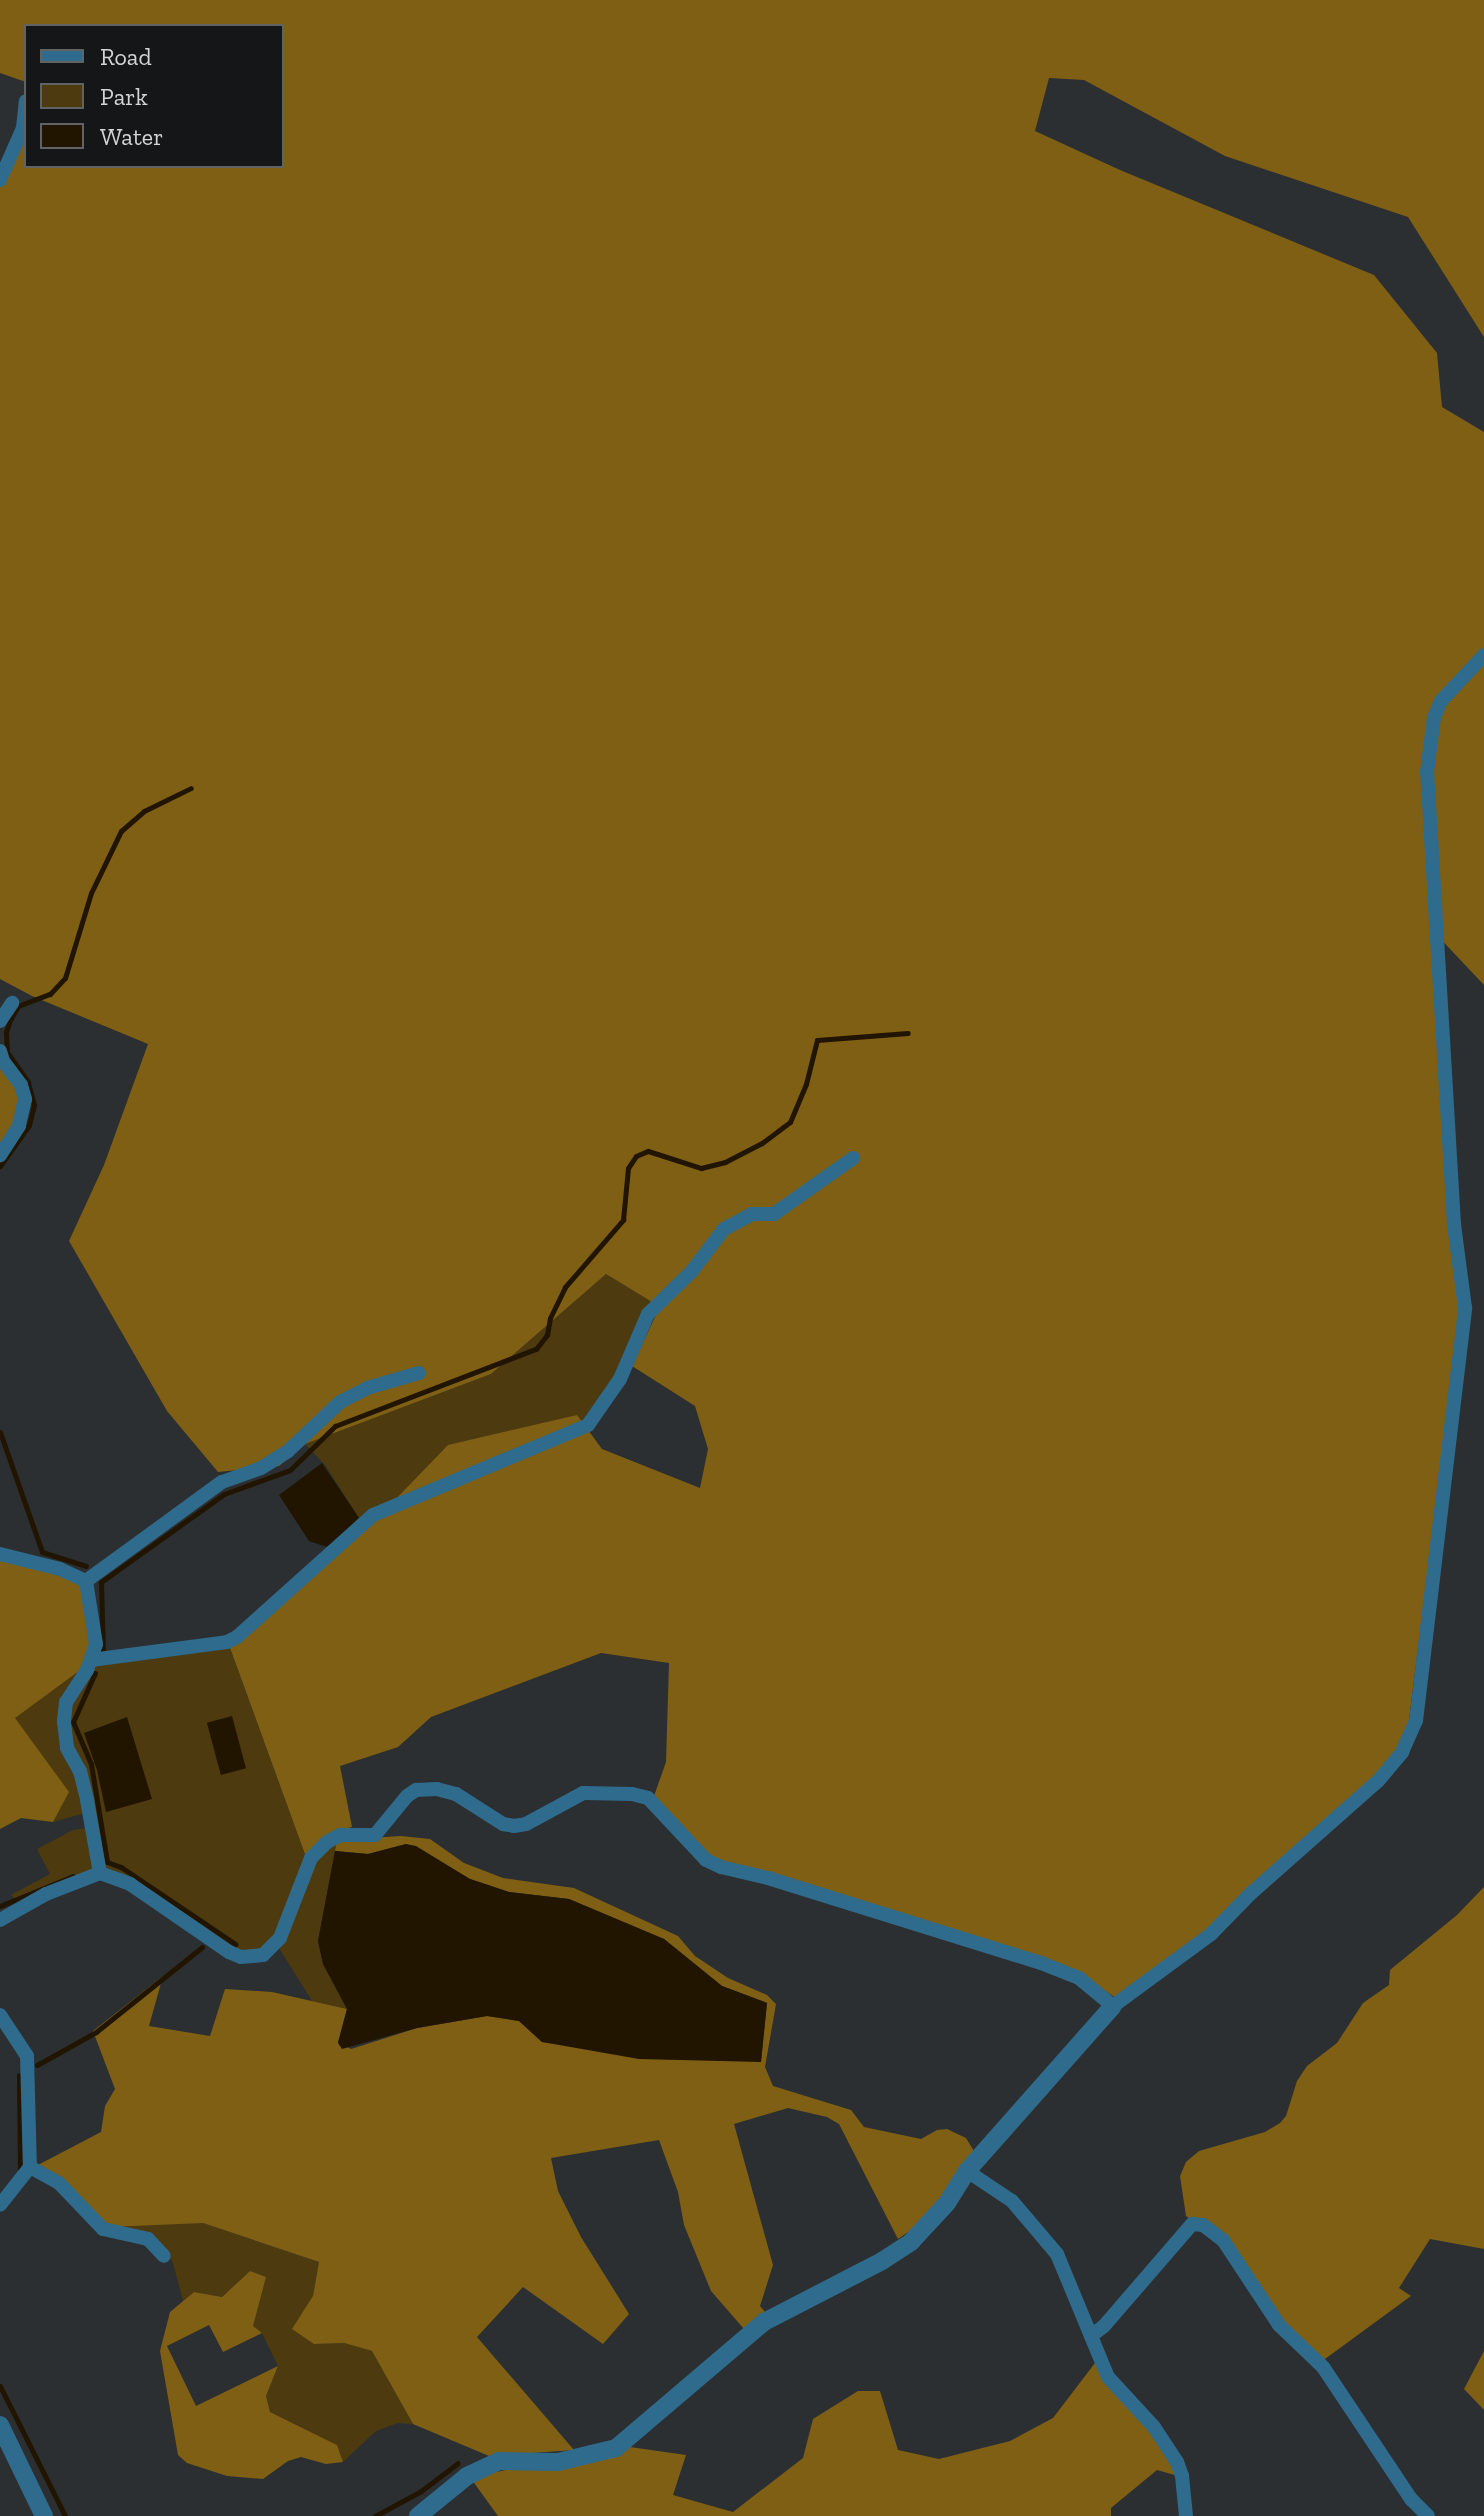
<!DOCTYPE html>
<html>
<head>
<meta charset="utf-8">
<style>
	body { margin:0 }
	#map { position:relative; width:1484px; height:2516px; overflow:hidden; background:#2b2f31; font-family:"Zilla Slab",serif }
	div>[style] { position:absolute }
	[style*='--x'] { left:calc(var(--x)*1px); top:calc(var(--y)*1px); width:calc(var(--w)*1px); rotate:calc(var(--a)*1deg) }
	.green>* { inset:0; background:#4d3a0f }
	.forest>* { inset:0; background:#7f5f13 }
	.water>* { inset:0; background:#221500; transform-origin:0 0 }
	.stream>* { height:5px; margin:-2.5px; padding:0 2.5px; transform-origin:2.5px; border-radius:2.5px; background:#221500 }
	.minor>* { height:14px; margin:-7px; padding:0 7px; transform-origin:7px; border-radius:7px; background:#2f6b8c }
	.tertiary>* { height:18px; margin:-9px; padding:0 9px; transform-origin:9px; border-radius:9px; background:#2f6b8c }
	span { translate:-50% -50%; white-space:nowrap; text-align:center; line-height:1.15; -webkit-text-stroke:8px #151617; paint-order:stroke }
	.legend { position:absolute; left:24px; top:24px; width:260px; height:144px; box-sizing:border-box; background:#151617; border:2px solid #616263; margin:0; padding:10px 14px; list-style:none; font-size:24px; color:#d2d4d5 }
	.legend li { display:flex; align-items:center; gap:16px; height:40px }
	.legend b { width:40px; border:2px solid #616263 }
</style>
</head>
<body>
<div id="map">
	<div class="green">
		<i style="clip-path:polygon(606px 1274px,652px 1302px,623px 1364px,582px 1422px,359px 1518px,325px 1465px,305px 1444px,491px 1374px)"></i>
		<i style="clip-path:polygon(229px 1645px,306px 1857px,272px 1943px,259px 1953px,244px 1953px,104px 1869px,70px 1739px,70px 1708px,96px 1663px)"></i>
		<i style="clip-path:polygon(79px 1671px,66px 1696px,85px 1813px,53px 1822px,68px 1792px,14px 1718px)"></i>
		<i style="clip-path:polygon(87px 1828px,93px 1866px,90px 1876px,19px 1903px,11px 1895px,50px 1874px,37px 1849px,73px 1830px)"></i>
		<i style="clip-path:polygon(337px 1840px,318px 1941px,323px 1964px,347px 2009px,312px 2001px,279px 1948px,311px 1868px)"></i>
		<i style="clip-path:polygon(147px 2223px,203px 2223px,319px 2262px,313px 2296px,314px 2344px,344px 2343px,372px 2351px,413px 2424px,398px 2423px,376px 2431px,343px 2462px,337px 2445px,270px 2412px,266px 2396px,278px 2366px,262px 2333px,252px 2326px,266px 2277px,250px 2271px,222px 2297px,194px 2292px,183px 2301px,173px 2263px,163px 2246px,109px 2227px)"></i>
	</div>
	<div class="forest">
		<i style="clip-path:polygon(0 0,1484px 0,1484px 337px,1408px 217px,1225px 156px,1084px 80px,1049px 78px,1035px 131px,1120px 170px,1374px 275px,1437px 353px,1442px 407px,1484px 432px,1484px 985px,1434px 932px,1460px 1311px,1407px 1736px,1383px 1771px,1203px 1936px,1116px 1998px,1070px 1968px,722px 1862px,706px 1853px,654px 1796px,666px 1762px,669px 1663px,601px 1653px,431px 1717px,398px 1747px,340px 1766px,352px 1827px,329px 1833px,306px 1857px,229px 1645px,390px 1505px,448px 1445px,577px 1415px,602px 1449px,700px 1488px,708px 1449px,695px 1406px,632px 1366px,656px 1315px,652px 1302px,606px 1274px,491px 1374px,305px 1444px,279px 1466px,218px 1472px,167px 1411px,69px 1241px,104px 1165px,148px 1044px,32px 996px,0 979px,0 186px,26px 125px,26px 166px,282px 166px,282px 26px,26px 26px,26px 82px,0 73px)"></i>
		<i style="clip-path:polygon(0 1067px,19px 1087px,20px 1115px,0 1150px)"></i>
		<i style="clip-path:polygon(0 1556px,80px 1583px,93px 1651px,79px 1671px,15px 1718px,69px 1792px,53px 1822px,21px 1818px,0 1829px)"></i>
		<i style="clip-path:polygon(401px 1836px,430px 1839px,464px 1863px,503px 1878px,574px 1888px,678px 1936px,695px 1956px,728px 1978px,767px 1995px,776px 2004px,765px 2067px,773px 2086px,851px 2110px,864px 2127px,921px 2139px,937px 2130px,947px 2129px,966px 2138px,977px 2156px,917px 2226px,898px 2239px,839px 2124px,827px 2117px,788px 2108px,734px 2124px,773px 2265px,760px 2306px,765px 2312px,744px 2329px,711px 2291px,684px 2225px,678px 2192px,659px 2140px,551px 2158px,558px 2191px,581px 2237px,629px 2314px,603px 2344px,523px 2287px,477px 2337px,574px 2450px,489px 2456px,413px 2424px,372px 2351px,344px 2343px,314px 2344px,292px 2329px,313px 2296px,319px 2262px,203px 2223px,109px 2227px,36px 2166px,101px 2132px,105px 2106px,115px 2089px,93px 2031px,163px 1976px,149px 2026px,210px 2036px,225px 1989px,272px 1992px,347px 2009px,338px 2042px,351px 2049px,417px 2028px,487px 2016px,519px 2021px,542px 2042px,761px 2061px,767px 2003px,722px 1986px,664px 1939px,569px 1899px,509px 1892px,470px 1879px,406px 1844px,368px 1854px,335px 1851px,337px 1840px)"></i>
		<i style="clip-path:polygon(1484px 1887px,1484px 2249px,1430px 2239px,1399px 2288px,1411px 2296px,1325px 2359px,1320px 2358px,1280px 2321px,1232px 2248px,1186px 2216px,1180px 2176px,1186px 2162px,1199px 2151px,1265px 2132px,1280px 2123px,1286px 2116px,1297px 2081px,1307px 2066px,1337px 2043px,1363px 2003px,1389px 1985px,1390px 1970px,1457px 1915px)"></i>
		<i style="clip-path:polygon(250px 2271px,266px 2277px,253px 2326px,262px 2333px,223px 2352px,209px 2325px,167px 2346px,196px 2406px,278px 2366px,266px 2396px,270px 2412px,337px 2445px,343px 2462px,326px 2464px,301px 2457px,288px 2461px,263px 2479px,227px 2476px,187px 2463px,178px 2455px,160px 2351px,170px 2312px,194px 2292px,222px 2297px)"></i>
		<i style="clip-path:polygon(1484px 2351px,1484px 2410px,1464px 2389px)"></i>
		<i style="clip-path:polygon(1095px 2363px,1151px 2430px,1178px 2476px,1157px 2470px,1111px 2508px,1111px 2516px,498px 2516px,472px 2480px,495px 2472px,630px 2447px,686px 2455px,673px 2495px,733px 2512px,803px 2458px,813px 2419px,858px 2391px,880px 2391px,898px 2450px,939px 2459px,1010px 2441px,1053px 2418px)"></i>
	</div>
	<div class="water">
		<i style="clip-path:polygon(322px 1463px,359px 1518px,330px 1548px,309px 1541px,279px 1495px)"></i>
		<i style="left:232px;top:1716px;width:54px;height:26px;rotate:75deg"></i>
		<i style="clip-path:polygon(127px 1717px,152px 1799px,106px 1812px,97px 1770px,84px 1733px)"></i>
		<i style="clip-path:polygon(406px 1844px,416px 1846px,470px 1879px,509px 1892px,569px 1899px,664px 1939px,722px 1986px,767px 2003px,761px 2062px,639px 2059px,542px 2042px,519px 2021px,487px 2016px,417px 2028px,342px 2049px,338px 2043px,347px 2009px,323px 1964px,318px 1941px,335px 1851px,368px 1854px)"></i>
	</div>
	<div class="stream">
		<i style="--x:0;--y:1166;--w:50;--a:-54.7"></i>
		<i style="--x:29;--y:1125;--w:21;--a:-76"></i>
		<i style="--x:34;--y:1105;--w:24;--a:-105"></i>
		<i style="--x:28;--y:1082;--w:37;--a:-125"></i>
		<i style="--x:7;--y:1052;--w:20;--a:-93"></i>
		<i style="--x:6;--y:1032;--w:13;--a:-72"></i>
		<i style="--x:10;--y:1020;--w:16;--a:-60"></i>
		<i style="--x:18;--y:1006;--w:34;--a:-21"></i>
		<i style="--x:50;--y:994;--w:22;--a:-47"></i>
		<i style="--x:65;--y:978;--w:89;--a:-73"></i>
		<i style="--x:91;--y:893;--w:69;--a:-64.2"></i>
		<i style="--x:121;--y:831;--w:30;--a:-41"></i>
		<i style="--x:144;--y:811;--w:52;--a:-26.1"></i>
		<i style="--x:0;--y:1432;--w:127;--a:70.7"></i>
		<i style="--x:42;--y:1552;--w:46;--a:17.7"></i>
		<i style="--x:103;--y:1653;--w:71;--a:-91.6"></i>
		<i style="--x:101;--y:1582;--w:151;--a:-35.6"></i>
		<i style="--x:224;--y:1494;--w:70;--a:-20"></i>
		<i style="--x:290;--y:1470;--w:63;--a:-44.4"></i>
		<i style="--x:335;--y:1426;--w:215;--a:-21"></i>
		<i style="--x:536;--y:1349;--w:18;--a:-52"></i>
		<i style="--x:547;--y:1335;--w:17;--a:-80"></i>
		<i style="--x:550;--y:1318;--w:34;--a:-64"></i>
		<i style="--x:565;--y:1287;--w:89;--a:-49.1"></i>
		<i style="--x:623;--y:1220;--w:52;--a:-84.5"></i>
		<i style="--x:628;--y:1168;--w:14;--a:-56"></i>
		<i style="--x:636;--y:1156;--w:13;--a:-23"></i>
		<i style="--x:648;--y:1151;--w:56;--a:17.8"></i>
		<i style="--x:701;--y:1168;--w:25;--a:-14"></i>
		<i style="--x:725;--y:1162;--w:42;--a:-27.2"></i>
		<i style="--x:762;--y:1143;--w:35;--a:-37"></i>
		<i style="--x:790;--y:1122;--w:41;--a:-67.2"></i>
		<i style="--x:806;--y:1084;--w:45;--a:-76"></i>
		<i style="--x:817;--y:1040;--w:91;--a:-4.4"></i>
		<i style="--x:95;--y:1673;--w:54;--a:114.2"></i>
		<i style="--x:73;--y:1722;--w:46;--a:66.8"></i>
		<i style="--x:91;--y:1764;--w:99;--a:80.7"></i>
		<i style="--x:107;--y:1862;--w:15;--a:20"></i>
		<i style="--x:121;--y:1867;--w:138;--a:34"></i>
		<i style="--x:0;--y:1906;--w:79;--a:-22.3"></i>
		<i style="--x:37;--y:2065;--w:68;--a:-29.2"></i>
		<i style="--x:96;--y:2032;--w:136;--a:-38.7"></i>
		<i style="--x:19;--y:2075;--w:99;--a:89.4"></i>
		<i style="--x:0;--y:2386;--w:145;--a:63.4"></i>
		<i style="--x:375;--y:2516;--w:52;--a:-28.5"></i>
		<i style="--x:421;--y:2491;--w:46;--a:-37.1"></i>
	</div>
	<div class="minor">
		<i style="--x:0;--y:180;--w:57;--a:-66.1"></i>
		<i style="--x:23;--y:128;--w:27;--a:-84"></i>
		<i style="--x:0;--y:1021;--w:22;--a:-56"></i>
		<i style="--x:0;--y:1051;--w:10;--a:73"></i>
		<i style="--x:3;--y:1061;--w:30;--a:53"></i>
		<i style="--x:21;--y:1085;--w:15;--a:74"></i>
		<i style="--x:25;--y:1099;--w:28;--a:103"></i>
		<i style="--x:19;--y:1126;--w:35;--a:123"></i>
		<i style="--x:0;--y:1554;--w:62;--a:14"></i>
		<i style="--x:60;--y:1569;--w:29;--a:25"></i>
		<i style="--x:86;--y:1581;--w:64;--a:81"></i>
		<i style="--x:96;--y:1644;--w:28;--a:109"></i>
		<i style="--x:87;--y:1670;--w:38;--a:123"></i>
		<i style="--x:66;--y:1702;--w:20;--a:96"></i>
		<i style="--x:64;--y:1722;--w:26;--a:83"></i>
		<i style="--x:67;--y:1748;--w:26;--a:61"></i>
		<i style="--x:80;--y:1771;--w:30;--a:76"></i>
		<i style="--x:87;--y:1800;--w:74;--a:79.9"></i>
		<i style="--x:86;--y:1581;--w:168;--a:-36.1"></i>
		<i style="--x:222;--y:1482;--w:41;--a:-19.7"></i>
		<i style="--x:261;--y:1468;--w:32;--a:-32"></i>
		<i style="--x:288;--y:1451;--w:71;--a:-43.3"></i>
		<i style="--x:340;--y:1402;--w:30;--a:-27"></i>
		<i style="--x:367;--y:1388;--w:54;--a:-16.1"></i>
		<i style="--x:91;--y:1660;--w:137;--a:-7.5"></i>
		<i style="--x:227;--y:1642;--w:11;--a:-27"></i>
		<i style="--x:237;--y:1637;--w:183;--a:-41.9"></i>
		<i style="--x:373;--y:1515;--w:233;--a:-22.7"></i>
		<i style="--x:588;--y:1425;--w:56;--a:-55.2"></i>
		<i style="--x:620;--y:1379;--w:71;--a:-66.7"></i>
		<i style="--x:648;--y:1314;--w:62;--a:-44.3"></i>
		<i style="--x:692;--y:1271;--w:53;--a:-52.7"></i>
		<i style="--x:724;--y:1229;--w:32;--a:-28"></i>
		<i style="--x:752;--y:1214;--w:22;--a:0"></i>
		<i style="--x:774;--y:1214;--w:97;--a:-35.3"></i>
		<i style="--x:0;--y:1920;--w:53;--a:-29.5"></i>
		<i style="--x:46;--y:1894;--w:58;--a:-21.3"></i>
		<i style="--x:100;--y:1873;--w:32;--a:20"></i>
		<i style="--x:130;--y:1884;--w:120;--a:34.5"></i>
		<i style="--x:229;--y:1952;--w:13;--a:23"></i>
		<i style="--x:241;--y:1957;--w:22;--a:-5"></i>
		<i style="--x:263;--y:1955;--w:24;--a:-45"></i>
		<i style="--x:280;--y:1938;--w:86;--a:-68.8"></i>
		<i style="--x:311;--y:1858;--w:23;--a:-45"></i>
		<i style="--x:327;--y:1842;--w:15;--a:-28"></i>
		<i style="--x:340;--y:1835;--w:35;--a:0"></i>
		<i style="--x:375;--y:1835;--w:50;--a:-50.6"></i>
		<i style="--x:407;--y:1796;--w:11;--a:-34"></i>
		<i style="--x:416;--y:1790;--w:21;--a:-3"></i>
		<i style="--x:437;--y:1789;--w:20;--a:15"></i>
		<i style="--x:456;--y:1794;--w:56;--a:32.6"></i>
		<i style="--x:503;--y:1824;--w:11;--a:10"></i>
		<i style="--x:514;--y:1826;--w:12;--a:-9"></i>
		<i style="--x:526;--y:1824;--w:65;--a:-28.5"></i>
		<i style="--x:583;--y:1793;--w:49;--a:1.2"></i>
		<i style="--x:632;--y:1794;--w:16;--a:14"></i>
		<i style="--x:648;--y:1798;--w:85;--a:46.9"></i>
		<i style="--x:706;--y:1860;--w:17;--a:25"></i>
		<i style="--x:721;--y:1867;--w:48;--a:13.2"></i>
		<i style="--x:768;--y:1878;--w:286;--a:17.3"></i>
		<i style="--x:1041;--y:1963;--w:41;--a:21.5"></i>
		<i style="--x:1079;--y:1978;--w:44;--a:39.5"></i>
		<i style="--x:1113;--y:2006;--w:122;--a:-36.3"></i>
		<i style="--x:1211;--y:1934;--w:54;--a:-45.7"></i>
		<i style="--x:1249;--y:1895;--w:172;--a:-41.5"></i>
		<i style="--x:1378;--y:1781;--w:38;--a:-50"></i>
		<i style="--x:1402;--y:1752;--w:34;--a:-66"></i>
		<i style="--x:1416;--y:1721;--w:416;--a:-83.2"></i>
		<i style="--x:1465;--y:1308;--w:85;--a:-97.5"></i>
		<i style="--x:1454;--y:1224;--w:453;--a:-93.4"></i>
		<i style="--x:1427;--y:772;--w:54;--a:-82.6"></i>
		<i style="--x:1434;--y:718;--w:18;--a:-68"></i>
		<i style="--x:1441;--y:701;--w:63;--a:-46.9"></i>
		<i style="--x:0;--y:2015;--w:49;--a:56.6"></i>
		<i style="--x:27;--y:2056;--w:111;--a:88.5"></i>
		<i style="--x:30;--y:2167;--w:48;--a:128.3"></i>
		<i style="--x:30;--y:2167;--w:33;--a:29"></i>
		<i style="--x:59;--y:2183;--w:64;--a:46.3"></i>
		<i style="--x:103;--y:2229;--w:46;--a:12.5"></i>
		<i style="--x:148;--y:2239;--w:23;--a:47"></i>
		<i style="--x:967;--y:2171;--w:54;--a:33.7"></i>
		<i style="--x:1012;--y:2201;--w:70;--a:49.7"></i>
		<i style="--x:1057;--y:2254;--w:133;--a:67.5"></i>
		<i style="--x:1108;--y:2377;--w:68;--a:47.4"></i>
		<i style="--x:1154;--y:2427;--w:42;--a:56.7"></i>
		<i style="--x:1177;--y:2462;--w:15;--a:70"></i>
		<i style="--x:1182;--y:2476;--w:40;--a:84.3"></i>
		<i style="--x:1091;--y:2336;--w:16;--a:-38"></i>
		<i style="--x:1104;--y:2326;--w:135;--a:-49.2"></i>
		<i style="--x:1192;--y:2224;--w:11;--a:5"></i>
		<i style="--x:1203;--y:2225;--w:25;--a:37"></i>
		<i style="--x:1223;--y:2240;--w:102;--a:56.6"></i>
		<i style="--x:1279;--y:2325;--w:61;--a:43.7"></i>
		<i style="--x:1323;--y:2367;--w:159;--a:56.3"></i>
		<i style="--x:1411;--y:2499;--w:24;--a:45"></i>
	</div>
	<div class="tertiary">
		<i style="--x:0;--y:2425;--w:101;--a:64.2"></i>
		<i style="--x:418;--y:2516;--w:63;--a:-39.2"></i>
		<i style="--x:467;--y:2476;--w:35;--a:-25"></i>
		<i style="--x:499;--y:2461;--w:59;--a:1"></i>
		<i style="--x:558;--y:2462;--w:60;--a:-13.6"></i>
		<i style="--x:616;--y:2448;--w:194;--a:-40.4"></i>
		<i style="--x:764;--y:2322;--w:133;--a:-27.3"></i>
		<i style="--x:882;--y:2261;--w:35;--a:-33"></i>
		<i style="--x:911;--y:2242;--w:53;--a:-47.3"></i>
		<i style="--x:947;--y:2203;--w:38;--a:-58"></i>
		<i style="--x:967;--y:2171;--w:220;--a:-48.5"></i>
	</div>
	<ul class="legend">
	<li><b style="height:10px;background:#2f6b8c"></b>Road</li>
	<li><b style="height:22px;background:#4d3a0f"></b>Park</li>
	<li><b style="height:22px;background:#221500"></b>Water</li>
	</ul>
</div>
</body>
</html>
